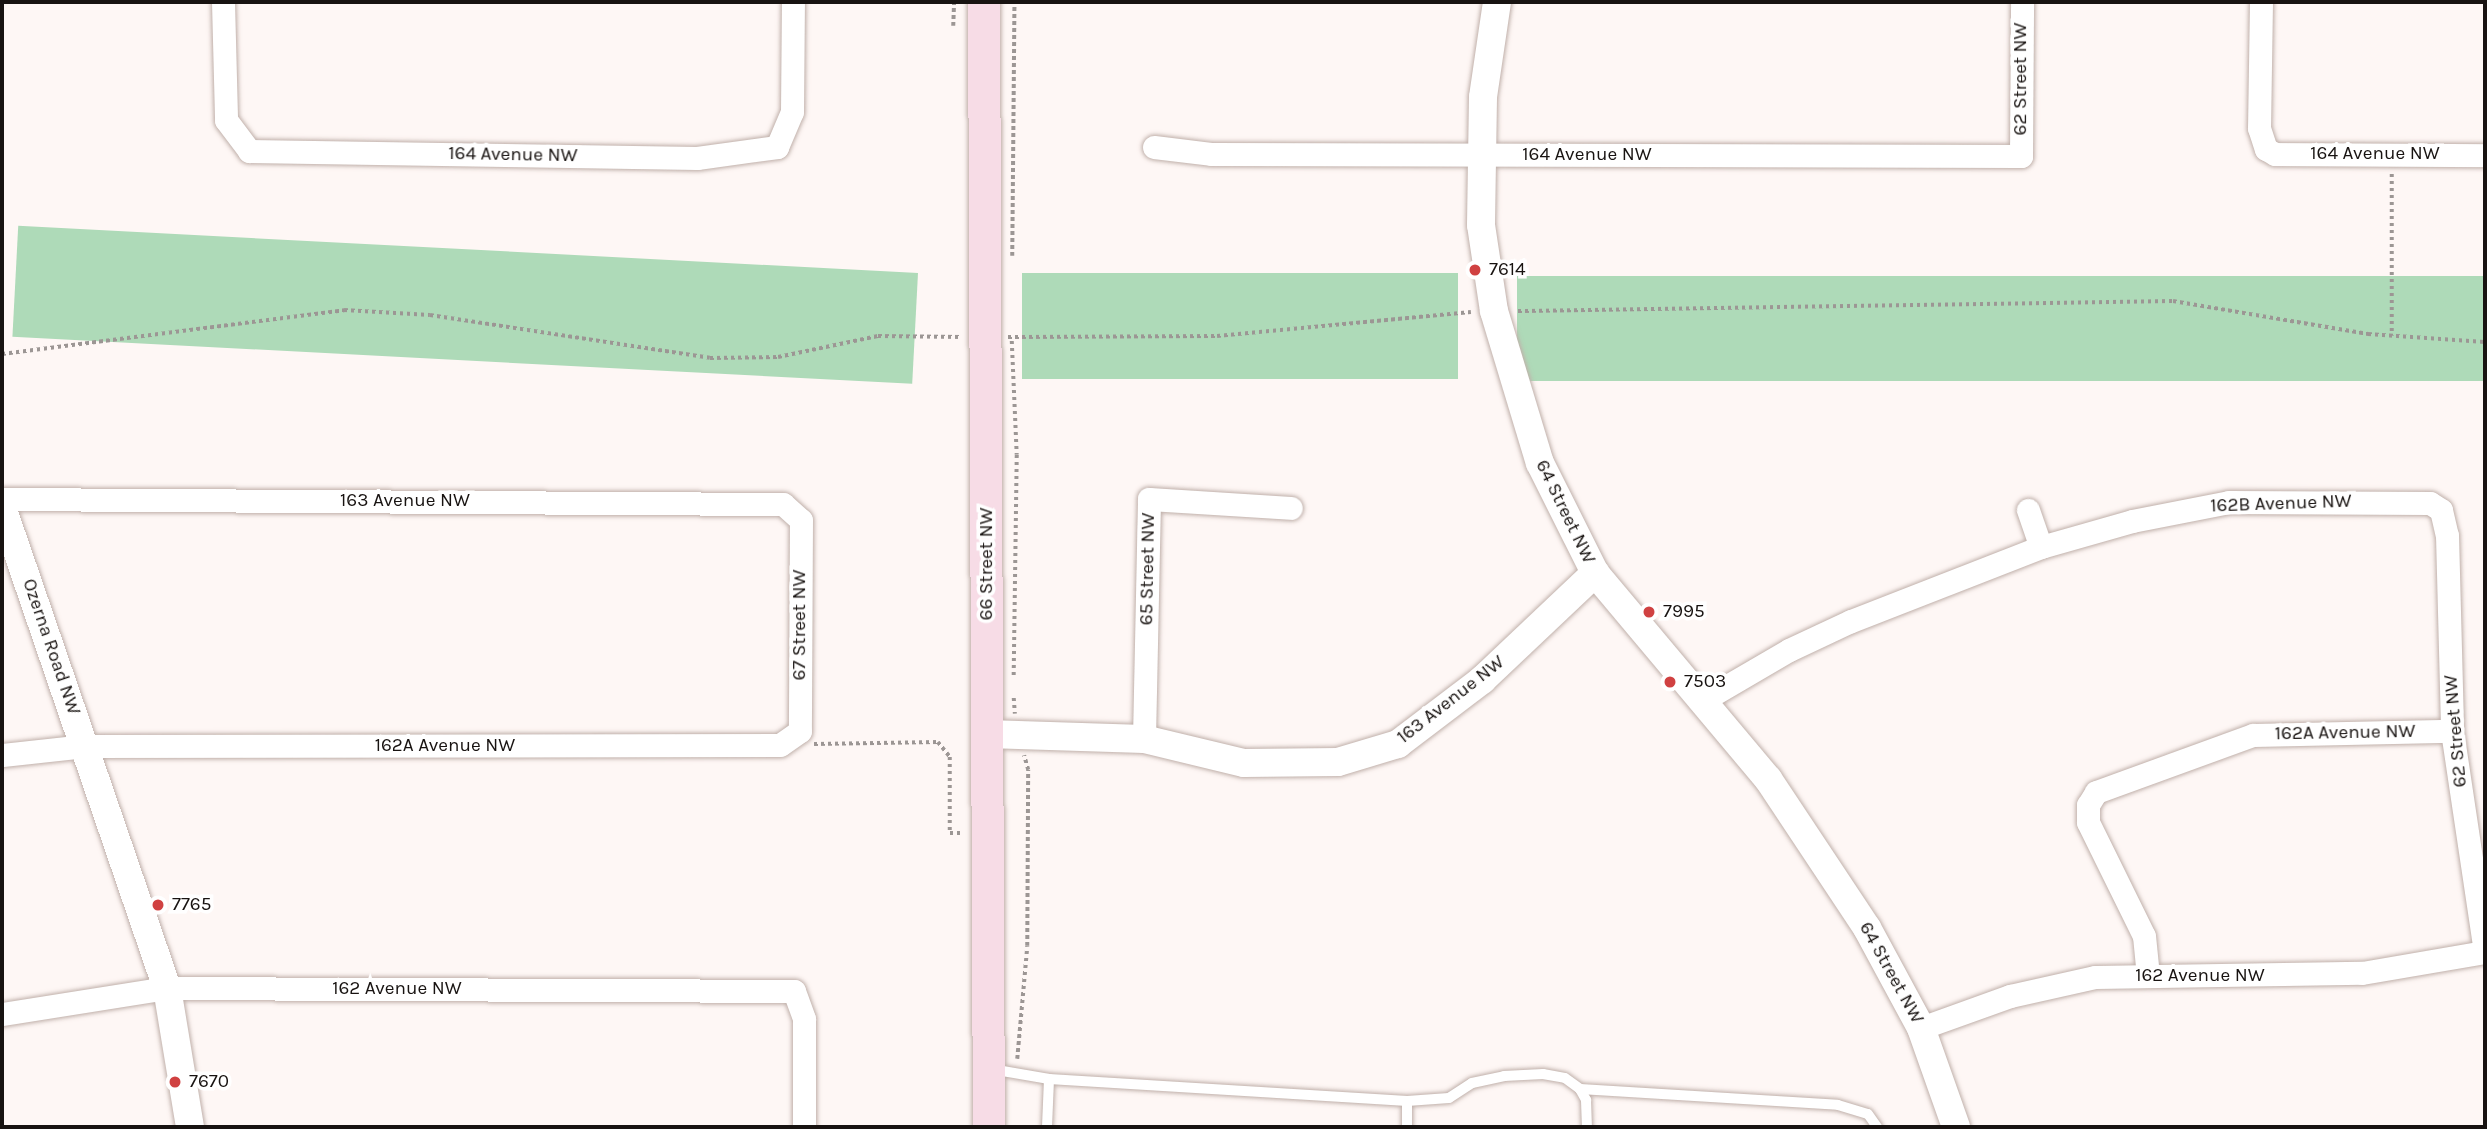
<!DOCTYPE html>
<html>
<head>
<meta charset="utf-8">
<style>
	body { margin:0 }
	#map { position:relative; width:2487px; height:1129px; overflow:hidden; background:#fef7f5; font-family:Karla,sans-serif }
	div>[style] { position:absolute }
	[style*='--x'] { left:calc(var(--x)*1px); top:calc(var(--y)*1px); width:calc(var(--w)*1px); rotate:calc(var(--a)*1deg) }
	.green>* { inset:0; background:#aedab8; transform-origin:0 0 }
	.path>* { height:3.5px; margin-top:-1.75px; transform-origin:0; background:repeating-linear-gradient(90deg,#9c9694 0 3.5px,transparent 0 7px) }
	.roads { filter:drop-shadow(0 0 2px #c0b0aa) drop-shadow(0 0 2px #c0b0aa) }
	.service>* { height:10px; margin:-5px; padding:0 5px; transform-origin:5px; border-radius:5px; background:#fff }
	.minor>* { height:23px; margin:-11.5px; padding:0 11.5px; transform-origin:11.5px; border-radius:11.5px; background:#fff }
	.tertiary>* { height:28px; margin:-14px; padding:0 14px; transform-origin:14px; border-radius:14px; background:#fff }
	.secondary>* { height:32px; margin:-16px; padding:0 16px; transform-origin:16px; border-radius:16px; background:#f7dce6 }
	.dots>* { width:19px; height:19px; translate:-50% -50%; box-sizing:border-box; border:4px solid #fff; border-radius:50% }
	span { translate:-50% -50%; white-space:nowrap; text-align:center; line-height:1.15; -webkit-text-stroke:7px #fff; paint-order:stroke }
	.street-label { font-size:19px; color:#181311 }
	.poi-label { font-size:19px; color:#181311 }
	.left { translate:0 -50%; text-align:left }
	.frame { position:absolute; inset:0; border:4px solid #181311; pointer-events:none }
</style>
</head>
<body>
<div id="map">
	<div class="green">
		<i style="left:918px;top:273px;width:111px;height:901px;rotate:93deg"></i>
		<i style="left:1022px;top:273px;width:436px;height:106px"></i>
		<i style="left:1517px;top:276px;width:968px;height:105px"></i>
	</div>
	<div class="path">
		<i style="--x:953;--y:26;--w:24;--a:-88"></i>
		<i style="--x:2392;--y:174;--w:162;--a:90"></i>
		<i style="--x:1012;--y:256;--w:254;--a:-89.5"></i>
		<i style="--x:1518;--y:311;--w:655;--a:-0.87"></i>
		<i style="--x:2173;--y:301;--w:198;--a:9.6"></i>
		<i style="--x:2368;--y:334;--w:117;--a:3.9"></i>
		<i style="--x:1008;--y:337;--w:209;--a:-0.3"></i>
		<i style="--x:1217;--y:336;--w:255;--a:-5.4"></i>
		<i style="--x:1012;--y:341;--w:114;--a:87.5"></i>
		<i style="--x:1017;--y:455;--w:224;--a:90.8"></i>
		<i style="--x:2;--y:354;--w:345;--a:-7.3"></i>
		<i style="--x:344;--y:310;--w:86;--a:3.3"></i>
		<i style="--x:430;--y:315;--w:283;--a:8.7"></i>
		<i style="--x:710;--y:358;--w:68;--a:-0.8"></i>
		<i style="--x:778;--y:357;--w:102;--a:-11.9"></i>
		<i style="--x:878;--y:336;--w:84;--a:0.7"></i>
		<i style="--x:1014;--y:698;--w:16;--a:86"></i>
		<i style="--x:814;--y:744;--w:124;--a:-0.9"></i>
		<i style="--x:938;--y:742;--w:19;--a:51"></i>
		<i style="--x:950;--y:757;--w:76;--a:90"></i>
		<i style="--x:950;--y:833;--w:14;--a:0"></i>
		<i style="--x:1017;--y:1059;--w:113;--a:-84.9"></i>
		<i style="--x:1027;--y:946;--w:176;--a:-89.7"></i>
		<i style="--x:1028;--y:770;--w:15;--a:-106"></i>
	</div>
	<div class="roads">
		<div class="service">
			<i style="--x:991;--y:1069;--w:59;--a:9.8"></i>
			<i style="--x:1049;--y:1079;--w:359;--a:3.5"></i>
			<i style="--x:1407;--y:1101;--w:26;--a:90"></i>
			<i style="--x:1580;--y:1089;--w:258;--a:3.5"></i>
			<i style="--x:1838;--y:1105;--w:31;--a:17"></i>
			<i style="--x:1868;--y:1114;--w:16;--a:55"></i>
			<i style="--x:1407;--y:1101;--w:42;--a:-4.1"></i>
			<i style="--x:1449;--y:1098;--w:27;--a:-33"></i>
			<i style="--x:1472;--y:1083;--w:33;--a:-12"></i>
			<i style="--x:1504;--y:1076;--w:39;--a:-3"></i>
			<i style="--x:1543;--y:1074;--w:22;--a:10"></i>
			<i style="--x:1565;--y:1078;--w:19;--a:36"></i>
			<i style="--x:1580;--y:1089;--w:13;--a:61"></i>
			<i style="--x:1586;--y:1100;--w:27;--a:88"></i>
			<i style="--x:1047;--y:1127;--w:48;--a:-87.6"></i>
		</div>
		<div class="minor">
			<i style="--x:223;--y:2;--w:118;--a:88.5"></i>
			<i style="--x:226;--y:120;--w:39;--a:53"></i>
			<i style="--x:249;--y:151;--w:448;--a:0.9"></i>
			<i style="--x:697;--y:158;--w:81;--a:-7.8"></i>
			<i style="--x:777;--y:147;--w:38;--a:-67"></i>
			<i style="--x:792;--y:112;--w:110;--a:-89.5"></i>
			<i style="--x:2261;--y:2;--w:126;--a:90.9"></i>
			<i style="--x:2259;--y:128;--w:22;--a:72"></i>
			<i style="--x:2266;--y:149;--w:10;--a:29"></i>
			<i style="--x:2275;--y:154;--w:210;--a:0.3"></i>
			<i style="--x:1154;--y:147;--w:57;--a:7"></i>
			<i style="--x:1211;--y:154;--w:810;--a:0.14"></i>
			<i style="--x:2021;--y:156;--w:154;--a:-89.6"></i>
			<i style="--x:2;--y:499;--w:781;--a:0.37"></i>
			<i style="--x:783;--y:504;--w:24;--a:42"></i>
			<i style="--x:801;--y:520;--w:211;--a:90.3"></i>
			<i style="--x:800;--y:731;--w:24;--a:145"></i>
			<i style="--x:780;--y:745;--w:695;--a:179.92"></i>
			<i style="--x:85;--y:746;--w:83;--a:173.8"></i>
			<i style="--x:2028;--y:510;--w:39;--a:71"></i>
			<i style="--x:1705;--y:699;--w:97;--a:-30.3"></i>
			<i style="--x:1789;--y:650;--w:68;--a:-25.1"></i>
			<i style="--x:1851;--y:621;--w:204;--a:-21.3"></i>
			<i style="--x:2041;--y:547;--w:95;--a:-15.9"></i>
			<i style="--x:2132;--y:521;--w:99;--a:-11.1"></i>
			<i style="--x:2229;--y:502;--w:201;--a:0.3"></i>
			<i style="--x:2430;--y:503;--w:13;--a:32"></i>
			<i style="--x:2441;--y:510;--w:26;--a:77"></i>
			<i style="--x:2447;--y:535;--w:196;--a:88.5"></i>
			<i style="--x:2452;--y:731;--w:223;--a:81.5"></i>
			<i style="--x:1144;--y:739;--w:240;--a:-88.8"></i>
			<i style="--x:1149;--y:499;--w:142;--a:3.6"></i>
			<i style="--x:2148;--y:976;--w:40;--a:-95.7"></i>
			<i style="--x:2144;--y:936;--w:127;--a:-116.2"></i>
			<i style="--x:2088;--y:822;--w:17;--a:-90"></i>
			<i style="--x:2088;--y:805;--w:15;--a:-58"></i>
			<i style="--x:2096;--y:792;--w:167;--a:-20"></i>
			<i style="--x:2253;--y:735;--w:199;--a:-1.2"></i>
			<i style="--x:2;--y:1014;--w:167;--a:-9"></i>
			<i style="--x:167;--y:988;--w:627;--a:0.27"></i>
			<i style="--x:794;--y:991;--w:30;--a:70"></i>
			<i style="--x:804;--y:1019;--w:108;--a:90"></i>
			<i style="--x:1921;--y:1028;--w:95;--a:-19.8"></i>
			<i style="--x:2010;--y:996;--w:87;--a:-12.6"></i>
			<i style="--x:2095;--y:977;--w:267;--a:-0.9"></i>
			<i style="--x:2362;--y:973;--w:125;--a:-9.7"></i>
		</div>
		<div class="tertiary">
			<i style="--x:1497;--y:2;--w:96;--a:98.4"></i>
			<i style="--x:1483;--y:97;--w:128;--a:90.9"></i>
			<i style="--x:1481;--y:225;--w:87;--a:81.4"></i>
			<i style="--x:1494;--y:311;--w:159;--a:73.2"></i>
			<i style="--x:1540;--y:463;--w:123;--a:63.4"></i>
			<i style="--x:1595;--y:573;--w:269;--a:50"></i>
			<i style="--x:1768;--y:779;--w:179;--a:56.4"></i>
			<i style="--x:1867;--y:928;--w:114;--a:61.6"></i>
			<i style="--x:1921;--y:1028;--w:105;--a:70.5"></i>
			<i style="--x:2;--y:507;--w:509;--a:71.07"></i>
			<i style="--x:167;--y:988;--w:141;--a:80.6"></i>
			<i style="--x:987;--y:734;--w:157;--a:1.8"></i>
			<i style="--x:1144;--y:739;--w:103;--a:13.5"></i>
			<i style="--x:1244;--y:763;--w:94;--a:-0.6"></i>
			<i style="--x:1338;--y:762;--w:63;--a:-16.7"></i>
			<i style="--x:1398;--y:744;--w:106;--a:-37.3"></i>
			<i style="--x:1482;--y:680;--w:156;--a:-43.4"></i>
		</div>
		<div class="secondary">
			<i style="--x:984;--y:2;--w:1125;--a:89.75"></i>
		</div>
	</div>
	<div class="dots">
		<i style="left:1475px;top:270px;background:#d04141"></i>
		<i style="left:1649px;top:612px;background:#d04141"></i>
		<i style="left:1670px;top:682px;background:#d04141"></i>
		<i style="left:158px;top:905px;background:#d04141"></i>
		<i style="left:175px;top:1082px;background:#d04141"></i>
	</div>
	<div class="street-label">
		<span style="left:2021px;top:79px;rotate:-90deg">62 Street NW</span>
		<span style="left:2375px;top:154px">164 Avenue NW</span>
		<span style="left:513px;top:155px;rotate:1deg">164 Avenue NW</span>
		<span style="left:1587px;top:155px">164 Avenue NW</span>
		<span style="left:405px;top:501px">163 Avenue NW</span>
		<span style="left:2281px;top:504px;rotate:-2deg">162B Avenue NW</span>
		<span style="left:1565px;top:512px;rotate:64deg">64 Street NW</span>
		<span style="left:987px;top:564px;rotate:-90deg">66 Street NW</span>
		<span style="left:1148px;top:569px;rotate:-89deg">65 Street NW</span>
		<span style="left:800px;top:625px;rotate:-90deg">67 Street NW</span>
		<span style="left:51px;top:647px;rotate:71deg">Ozerna Road NW</span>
		<span style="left:1451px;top:700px;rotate:-38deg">163 Avenue NW</span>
		<span style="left:2456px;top:731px;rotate:-95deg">62 Street NW</span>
		<span style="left:2345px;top:733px;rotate:-1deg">162A Avenue NW</span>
		<span style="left:445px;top:746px">162A Avenue NW</span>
		<span style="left:1891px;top:973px;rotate:61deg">64 Street NW</span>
		<span style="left:2200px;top:976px">162 Avenue NW</span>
		<span style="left:397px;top:989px">162 Avenue NW</span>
	</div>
	<div class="poi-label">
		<span class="left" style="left:1489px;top:270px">7614</span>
		<span class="left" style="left:1663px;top:612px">7995</span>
		<span class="left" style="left:1684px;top:682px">7503</span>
		<span class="left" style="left:172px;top:905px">7765</span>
		<span class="left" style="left:189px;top:1082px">7670</span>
	</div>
	<div class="frame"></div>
</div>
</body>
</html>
